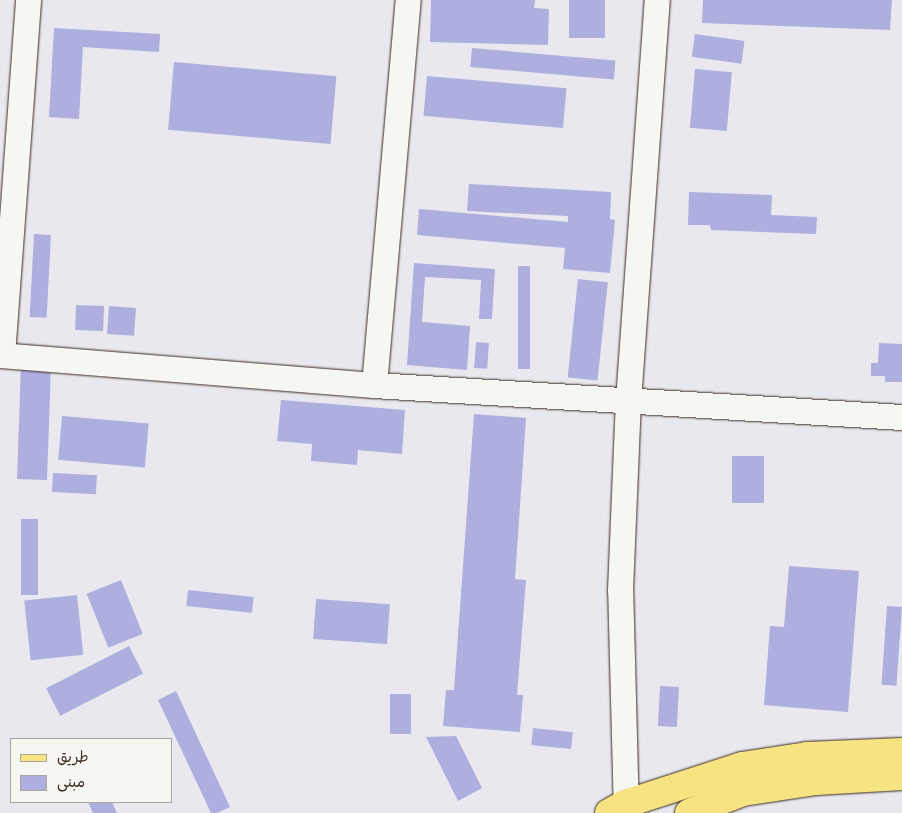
<!DOCTYPE html>
<html>
<head>
<meta charset="utf-8">
<style>
	body { margin:0 }
	#map { position:relative; width:902px; height:813px; overflow:hidden; background:#e8e8ee; font-family:Caveat,"Playpen Sans Arabic",sans-serif }
	div>[style] { position:absolute }
	[style*='--x'] { left:calc(var(--x)*1px); top:calc(var(--y)*1px); width:calc(var(--w)*1px); rotate:calc(var(--a)*1deg) }
	.building>* { inset:0; background:#aeaedf; transform-origin:0 0 }
	.roads { filter:drop-shadow(0 0 1px #3b2a1e) drop-shadow(0 0 1px #3b2a1e) }
	.street>* { height:25px; margin:-12.5px; padding:0 12.5px; transform-origin:12.5px; border-radius:12.5px; background:#f6f6f2 }
	.primary>* { height:28px; margin:-14px; padding:0 14px; transform-origin:14px; border-radius:14px; background:#f6e381 }
	span { translate:-50% -50%; white-space:nowrap; text-align:center; line-height:1.15; -webkit-text-stroke:4.5px #f6f6f2; paint-order:stroke }
	.legend { position:absolute; left:10px; top:738px; width:162px; height:65px; box-sizing:border-box; background:#f6f6f2; border:1px solid #aba49d; margin:0; padding:6px 9px; list-style:none; font-size:15px; color:#3b2a1e }
	.legend li { display:flex; align-items:center; gap:10px; height:25px }
	.legend b { width:25px; border:1px solid #aba49d }
</style>
</head>
<body>
<div id="map">
	<div class="building">
		<i style="clip-path:polygon(431px 0,535px 0,534px 8px,549px 9px,548px 45px,430px 42px)"></i>
		<i style="left:569px;top:0;width:36px;height:38px"></i>
		<i style="clip-path:polygon(703px 0,892px 0,890px 30px,702px 23px)"></i>
		<i style="clip-path:polygon(54px 28px,160px 34px,159px 52px,83px 47px,79px 119px,49px 117px)"></i>
		<i style="left:695px;top:34px;width:50px;height:23px;rotate:8deg"></i>
		<i style="left:472px;top:48px;width:144px;height:19px;rotate:5deg"></i>
		<i style="left:174px;top:62px;width:163px;height:68px;rotate:5deg"></i>
		<i style="left:695px;top:69px;width:37px;height:59px;rotate:5deg"></i>
		<i style="left:427px;top:76px;width:140px;height:40px;rotate:5deg"></i>
		<i style="clip-path:polygon(469px 184px,611px 192px,610px 219px,615px 220px,610px 273px,563px 269px,565px 248px,417px 235px,419px 209px,568px 222px,568px 216px,467px 211px)"></i>
		<i style="clip-path:polygon(689px 192px,772px 195px,771px 215px,817px 217px,816px 234px,711px 230px,710px 225px,688px 225px)"></i>
		<i style="left:34px;top:234px;width:17px;height:83px;rotate:3deg"></i>
		<i style="clip-path:polygon(414px 263px,495px 269px,492px 319px,479px 319px,481px 280px,425px 277px,422px 322px,470px 326px,467px 370px,407px 365px)"></i>
		<i style="left:518px;top:266px;width:12px;height:103px"></i>
		<i style="left:578px;top:279px;width:30px;height:99px;rotate:6deg"></i>
		<i style="left:76px;top:305px;width:28px;height:25px;rotate:2deg"></i>
		<i style="left:109px;top:306px;width:27px;height:28px;rotate:4deg"></i>
		<i style="left:476px;top:342px;width:13px;height:26px;rotate:4deg"></i>
		<i style="clip-path:polygon(879px 343px,902px 344px,902px 382px,885px 382px,885px 376px,871px 376px,871px 363px,878px 363px)"></i>
		<i style="left:21px;top:365px;width:30px;height:114px;rotate:2deg"></i>
		<i style="clip-path:polygon(281px 400px,405px 410px,402px 454px,358px 450px,357px 465px,311px 461px,312px 444px,277px 441px)"></i>
		<i style="clip-path:polygon(474px 414px,526px 418px,515px 579px,526px 580px,517px 695px,523px 695px,520px 732px,443px 726px,446px 690px,454px 690px)"></i>
		<i style="left:62px;top:416px;width:87px;height:44px;rotate:5deg"></i>
		<i style="left:732px;top:456px;width:32px;height:47px"></i>
		<i style="left:53px;top:473px;width:44px;height:19px;rotate:3deg"></i>
		<i style="left:21px;top:519px;width:17px;height:76px"></i>
		<i style="clip-path:polygon(789px 566px,859px 571px,848px 712px,764px 705px,770px 626px,784px 627px)"></i>
		<i style="left:121px;top:580px;width:58px;height:37px;rotate:68deg"></i>
		<i style="left:188px;top:590px;width:66px;height:16px;rotate:6deg"></i>
		<i style="left:77px;top:595px;width:60px;height:53px;rotate:84deg"></i>
		<i style="left:316px;top:599px;width:74px;height:40px;rotate:4deg"></i>
		<i style="left:887px;top:606px;width:15px;height:79px;rotate:4deg"></i>
		<i style="left:129px;top:646px;width:31px;height:93px;rotate:63deg"></i>
		<i style="left:660px;top:686px;width:19px;height:40px;rotate:3deg"></i>
		<i style="clip-path:polygon(176px 691px,230px 807px,217px 813px,211px 813px,158px 700px)"></i>
		<i style="left:390px;top:694px;width:21px;height:40px"></i>
		<i style="left:533px;top:728px;width:40px;height:17px;rotate:6deg"></i>
		<i style="clip-path:polygon(456px 736px,482px 788px,458px 801px,426px 737px)"></i>
		<i style="clip-path:polygon(88px 802px,112px 802px,117px 813px,93px 813px)"></i>
	</div>
	<div class="roads">
		<div class="street">
			<i style="--x:0;--y:355;--w:375;--a:4.6"></i>
			<i style="--x:374;--y:385;--w:529;--a:3.47"></i>
			<i style="--x:2;--y:355;--w:356;--a:-85.8"></i>
			<i style="--x:374;--y:385;--w:386;--a:-85"></i>
			<i style="--x:626;--y:813;--w:223;--a:-91.5"></i>
			<i style="--x:620;--y:590;--w:189;--a:-87.6"></i>
			<i style="--x:628;--y:401;--w:402;--a:-85.9"></i>
		</div>
		<div class="primary">
			<i style="--x:609;--y:813;--w:18;--a:-29"></i>
			<i style="--x:625;--y:804;--w:123;--a:-18"></i>
			<i style="--x:742;--y:766;--w:66;--a:-8.7"></i>
			<i style="--x:807;--y:756;--w:95;--a:-2.4"></i>
			<i style="--x:689;--y:813;--w:58;--a:-21.3"></i>
			<i style="--x:743;--y:792;--w:74;--a:-8.6"></i>
			<i style="--x:816;--y:781;--w:86;--a:-3.3"></i>
		</div>
	</div>
	<ul class="legend">
	<li><b style="height:6px;background:#f6e381"></b>طريق</li>
	<li><b style="height:14px;background:#aeaedf"></b>مبنى</li>
	</ul>
</div>
</body>
</html>
